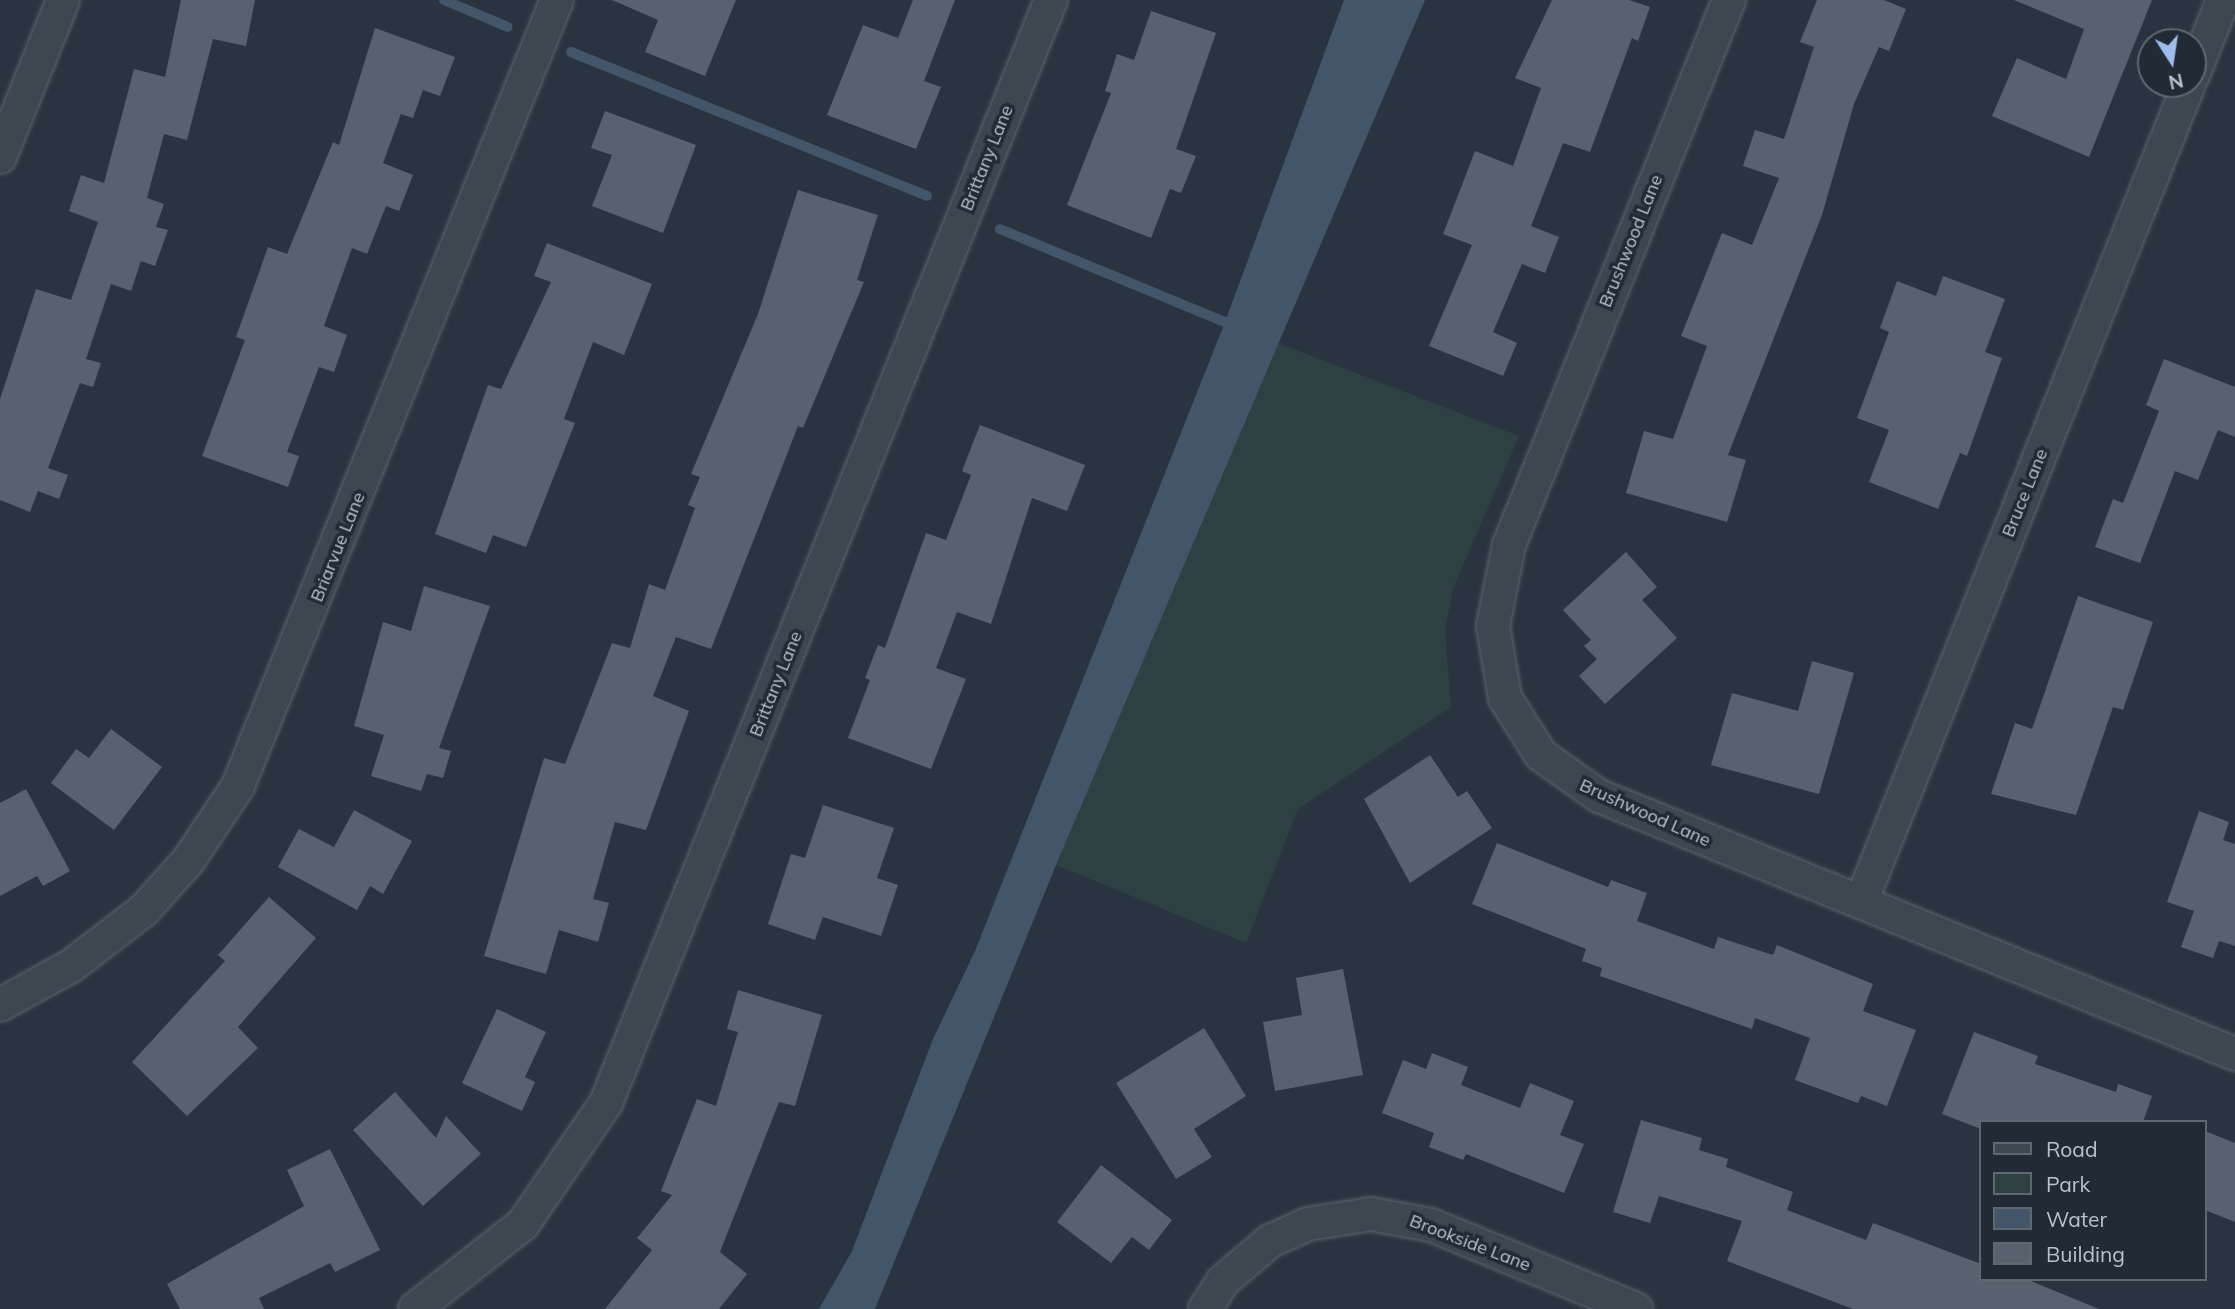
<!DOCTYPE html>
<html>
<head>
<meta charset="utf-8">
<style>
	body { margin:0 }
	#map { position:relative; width:2235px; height:1309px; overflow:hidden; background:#2a3440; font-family:Mulish,sans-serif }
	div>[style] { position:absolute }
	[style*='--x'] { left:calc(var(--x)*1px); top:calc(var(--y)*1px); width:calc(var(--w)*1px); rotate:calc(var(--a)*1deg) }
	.green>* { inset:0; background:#2d4142 }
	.water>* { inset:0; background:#435568 }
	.stream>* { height:10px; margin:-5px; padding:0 5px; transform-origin:5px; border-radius:5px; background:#435568 }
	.building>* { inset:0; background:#58626f }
	.roads { filter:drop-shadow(0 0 2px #5b646d) drop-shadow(0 0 2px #5b646d) }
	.street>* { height:32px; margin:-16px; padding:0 16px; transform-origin:16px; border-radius:16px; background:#3e4650 }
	span { translate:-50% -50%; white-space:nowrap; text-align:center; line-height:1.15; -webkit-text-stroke:7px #222b35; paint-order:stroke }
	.street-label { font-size:18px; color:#bac1ca }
	.legend { position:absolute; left:1979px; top:1120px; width:228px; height:161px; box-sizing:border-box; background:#222b35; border:2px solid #5f6771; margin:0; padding:9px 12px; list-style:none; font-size:21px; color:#bac1ca }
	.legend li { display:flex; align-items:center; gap:14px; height:35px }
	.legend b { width:35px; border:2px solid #5f6771 }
	.north { position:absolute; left:2137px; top:28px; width:70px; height:70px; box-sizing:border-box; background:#222b35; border:2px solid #5f6771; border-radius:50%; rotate:168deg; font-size:19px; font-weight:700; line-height:28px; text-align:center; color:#bac1ca }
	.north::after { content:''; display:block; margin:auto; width:24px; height:32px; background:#9cbeed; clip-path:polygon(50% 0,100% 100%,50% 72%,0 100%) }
</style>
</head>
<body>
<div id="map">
	<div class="green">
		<i style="clip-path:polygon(1278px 343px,1519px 436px,1453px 589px,1445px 630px,1451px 707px,1298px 809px,1246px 943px,1056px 865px)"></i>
	</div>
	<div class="water">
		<i style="clip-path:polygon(1344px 0,1425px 0,1056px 865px,875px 1309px,819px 1309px,852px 1251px,933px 1039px,975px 951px,1225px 322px)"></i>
	</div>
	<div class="stream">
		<i style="--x:444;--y:0;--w:69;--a:22.9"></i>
		<i style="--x:571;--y:52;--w:384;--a:22"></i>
		<i style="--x:1000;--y:229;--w:243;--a:22.5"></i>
	</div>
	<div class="building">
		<i style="clip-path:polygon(181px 0,255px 0,246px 46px,213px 39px,187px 140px,164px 134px,147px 198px,164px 204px,156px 227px,168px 230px,155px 266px,141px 261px,131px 291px,111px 284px,86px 359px,101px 363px,93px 387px,80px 383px,48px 468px,68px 475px,59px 499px,38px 491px,30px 512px,0 500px,0 399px,36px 289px,71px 300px,98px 222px,69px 211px,81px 175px,104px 183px,134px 69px,165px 77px)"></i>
		<i style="clip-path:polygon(612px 0,736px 0,705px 76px,645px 52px,658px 20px)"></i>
		<i style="clip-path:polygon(913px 0,955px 0,924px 81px,941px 87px,916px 149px,827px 115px,863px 25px,898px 38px)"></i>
		<i style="clip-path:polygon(1552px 0,1629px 0,1650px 7px,1638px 41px,1632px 38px,1590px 152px,1563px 143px,1531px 226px,1559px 237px,1545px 273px,1522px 264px,1493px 332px,1517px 343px,1503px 376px,1429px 346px,1472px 245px,1443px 234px,1475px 151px,1513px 166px,1541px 88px,1515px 78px)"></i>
		<i style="clip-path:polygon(1817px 0,1884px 0,1906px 9px,1889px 51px,1879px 47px,1854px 104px,1822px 215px,1728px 455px,1746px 460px,1727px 522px,1626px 493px,1644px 431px,1673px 439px,1707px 346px,1681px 336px,1722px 233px,1752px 245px,1779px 178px,1743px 166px,1755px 130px,1784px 139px,1814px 47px,1800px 42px)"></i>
		<i style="clip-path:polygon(2014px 0,2152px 0,2089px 157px,1992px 116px,2017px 58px,2066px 79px,2084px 29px)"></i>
		<i style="clip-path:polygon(1151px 11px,1216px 33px,1176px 149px,1196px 156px,1181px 193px,1170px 189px,1151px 238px,1067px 205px,1111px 93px,1105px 91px,1117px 54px,1134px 60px)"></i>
		<i style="clip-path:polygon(375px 28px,455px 57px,440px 96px,423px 90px,413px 118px,401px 114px,383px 163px,413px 175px,399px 211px,386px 206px,367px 254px,352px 248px,324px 326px,347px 335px,334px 372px,319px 367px,287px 452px,299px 456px,288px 487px,202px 456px,245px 340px,236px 337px,268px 247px,287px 254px,333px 142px,339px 145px)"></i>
		<i style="clip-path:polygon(605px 111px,696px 145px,663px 233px,592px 206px,612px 155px,591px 148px)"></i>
		<i style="clip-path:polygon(798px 190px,878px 215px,857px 280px,864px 282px,803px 428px,798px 426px,711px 649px,676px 637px,653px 696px,689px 711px,646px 830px,615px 822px,593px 899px,609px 903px,598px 942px,559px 930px,546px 974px,484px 956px,544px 758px,565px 764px,612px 643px,630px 648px,649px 584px,665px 590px,695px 508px,688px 505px,700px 477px,691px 474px,758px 314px)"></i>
		<i style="clip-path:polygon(547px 243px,652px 284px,624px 355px,593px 342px,564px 419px,575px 423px,526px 547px,493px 535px,486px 553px,435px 534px,488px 385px,501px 389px,551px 282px,534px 276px)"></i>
		<i style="clip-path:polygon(1943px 276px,2005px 299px,1985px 352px,2002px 358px,1967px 456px,1960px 453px,1938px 509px,1869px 482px,1889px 430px,1857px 418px,1889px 332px,1880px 328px,1897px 281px,1936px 296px)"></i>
		<i style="clip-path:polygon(2164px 359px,2235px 387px,2235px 437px,2218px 430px,2198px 480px,2175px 471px,2140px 563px,2095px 547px,2113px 499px,2123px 503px,2159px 411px,2146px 405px)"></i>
		<i style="clip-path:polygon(980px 425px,1085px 465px,1067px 511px,1032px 498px,991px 624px,957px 612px,936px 668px,966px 679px,931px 769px,848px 738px,870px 680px,865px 678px,878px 645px,885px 648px,926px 533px,946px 540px,971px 475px,962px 471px)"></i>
		<i style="clip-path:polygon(1626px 552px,1657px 587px,1642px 600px,1677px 638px,1605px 704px,1579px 676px,1597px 659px,1584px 646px,1591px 640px,1563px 610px)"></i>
		<i style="clip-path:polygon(424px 586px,490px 606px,439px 748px,451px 751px,443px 778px,427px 774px,421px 791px,371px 776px,384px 735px,354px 726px,383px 622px,411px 631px)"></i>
		<i style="clip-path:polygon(2078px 596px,2153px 622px,2123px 710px,2113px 707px,2076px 815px,1991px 794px,2015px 723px,2032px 729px)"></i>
		<i style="clip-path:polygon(1812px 661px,1854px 673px,1819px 794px,1711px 765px,1732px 693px,1798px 711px)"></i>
		<i style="clip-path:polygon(111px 729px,162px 767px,114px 830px,51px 783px,76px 749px,89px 758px)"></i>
		<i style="clip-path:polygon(1430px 755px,1458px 797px,1467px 791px,1492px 828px,1410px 883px,1364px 799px)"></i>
		<i style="clip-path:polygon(26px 789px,70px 871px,43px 886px,37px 876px,0 896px,0 803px)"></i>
		<i style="clip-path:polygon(823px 805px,894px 828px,877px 878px,898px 885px,881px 936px,823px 917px,815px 940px,768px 924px,791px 854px,805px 858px)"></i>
		<i style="clip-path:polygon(354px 810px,412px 841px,383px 894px,370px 886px,357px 910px,278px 867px,299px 829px,334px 847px)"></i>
		<i style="clip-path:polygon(2199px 811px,2229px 822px,2223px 840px,2235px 844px,2235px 946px,2219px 941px,2213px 958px,2181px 947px,2194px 911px,2167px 902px)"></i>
		<i style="clip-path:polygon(1497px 843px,1608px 887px,1611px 880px,1647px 893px,1637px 921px,1714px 949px,1718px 937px,1773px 955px,1777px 945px,1873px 984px,1863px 1011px,1916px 1030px,1887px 1106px,1861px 1096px,1858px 1103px,1795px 1080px,1810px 1038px,1755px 1018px,1752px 1029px,1600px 976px,1602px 968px,1582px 961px,1586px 949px,1472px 904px)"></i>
		<i style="clip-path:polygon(269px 897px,316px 938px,238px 1027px,258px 1048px,187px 1116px,132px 1062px,225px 961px,218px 955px)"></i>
		<i style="clip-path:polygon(1343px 969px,1363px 1075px,1275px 1091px,1263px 1022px,1302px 1015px,1296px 978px)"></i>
		<i style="clip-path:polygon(738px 990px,822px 1015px,795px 1106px,779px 1102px,720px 1252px,747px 1274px,719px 1309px,605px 1309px,652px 1250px,637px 1238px,672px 1195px,661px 1191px,697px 1099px,716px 1106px,738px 1032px,727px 1029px)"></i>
		<i style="clip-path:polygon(497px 1009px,546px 1032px,525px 1077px,535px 1082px,522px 1111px,462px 1083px)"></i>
		<i style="clip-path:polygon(1204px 1028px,1246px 1096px,1194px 1129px,1212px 1157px,1176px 1179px,1116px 1083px)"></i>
		<i style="clip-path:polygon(1974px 1032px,2038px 1056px,2035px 1064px,2116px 1092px,2118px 1084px,2152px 1096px,2143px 1122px,1981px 1122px,1981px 1129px,1942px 1114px)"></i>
		<i style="clip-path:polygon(1432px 1053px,1468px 1067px,1461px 1085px,1520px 1108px,1530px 1083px,1574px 1101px,1560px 1135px,1584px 1144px,1564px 1193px,1466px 1154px,1463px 1160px,1429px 1147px,1434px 1133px,1382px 1113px,1403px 1060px,1426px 1069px)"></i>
		<i style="clip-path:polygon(395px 1092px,436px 1138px,446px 1116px,481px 1154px,423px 1206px,353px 1130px)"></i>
		<i style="clip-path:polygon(1641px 1120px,1702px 1138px,1699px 1150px,1728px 1159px,1726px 1167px,1793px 1192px,1787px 1210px,1866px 1240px,1873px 1223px,1981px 1264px,1981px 1279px,2026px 1279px,2099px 1309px,1853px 1309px,1727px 1261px,1742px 1221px,1659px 1196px,1650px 1223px,1613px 1212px)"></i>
		<i style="clip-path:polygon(2205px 1131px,2235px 1143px,2235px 1222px,2205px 1210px)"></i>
		<i style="clip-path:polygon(330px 1149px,380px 1250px,335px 1272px,330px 1263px,259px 1298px,264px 1309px,180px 1309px,167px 1284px,304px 1206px,287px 1170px)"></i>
		<i style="clip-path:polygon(1101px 1165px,1172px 1220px,1149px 1250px,1132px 1237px,1111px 1263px,1057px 1222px)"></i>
	</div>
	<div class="roads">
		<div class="street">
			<i style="--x:1729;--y:0;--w:588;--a:111.98"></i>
			<i style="--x:1509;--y:545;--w:83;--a:101.2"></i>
			<i style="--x:1493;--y:626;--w:73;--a:80.5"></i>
			<i style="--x:1505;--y:698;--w:67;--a:57.7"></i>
			<i style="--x:1541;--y:755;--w:71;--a:35.3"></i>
			<i style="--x:1599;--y:796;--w:686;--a:22.08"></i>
			<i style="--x:2193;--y:75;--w:81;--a:-68.2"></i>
			<i style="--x:0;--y:157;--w:169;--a:-68.1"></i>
			<i style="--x:1861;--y:902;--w:881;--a:-68.15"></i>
			<i style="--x:0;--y:1005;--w:81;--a:-28.8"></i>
			<i style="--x:71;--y:966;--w:92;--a:-37.5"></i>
			<i style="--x:144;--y:910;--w:66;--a:-48.1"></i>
			<i style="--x:188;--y:861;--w:90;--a:-56.3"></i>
			<i style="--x:238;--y:786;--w:848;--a:-67.91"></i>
			<i style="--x:415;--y:1309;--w:137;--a:-38.2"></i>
			<i style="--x:523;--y:1224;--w:147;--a:-55.6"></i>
			<i style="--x:606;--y:1103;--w:1189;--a:-68.03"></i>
			<i style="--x:1205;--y:1309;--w:33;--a:-57"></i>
			<i style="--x:1223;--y:1281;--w:62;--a:-40.4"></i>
			<i style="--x:1270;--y:1241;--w:42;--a:-24.1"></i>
			<i style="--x:1308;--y:1224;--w:64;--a:-9"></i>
			<i style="--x:1371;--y:1214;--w:61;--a:10.4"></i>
			<i style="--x:1431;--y:1225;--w:222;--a:22.3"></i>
		</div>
	</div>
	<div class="street-label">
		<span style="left:987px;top:158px;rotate:-68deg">Brittany Lane</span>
		<span style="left:1631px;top:241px;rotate:-68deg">Brushwood Lane</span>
		<span style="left:2025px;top:493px;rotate:-68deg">Bruce Lane</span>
		<span style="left:338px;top:547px;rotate:-68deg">Briarvue Lane</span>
		<span style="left:776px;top:684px;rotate:-68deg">Brittany Lane</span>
		<span style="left:1645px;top:813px;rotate:24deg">Brushwood Lane</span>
		<span style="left:1470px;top:1243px;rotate:21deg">Brookside Lane</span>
	</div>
	<ul class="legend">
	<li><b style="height:9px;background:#3e4650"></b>Road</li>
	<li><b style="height:19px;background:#2d4142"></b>Park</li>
	<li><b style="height:19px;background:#435568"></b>Water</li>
	<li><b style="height:19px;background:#58626f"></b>Building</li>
	</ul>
	<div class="north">N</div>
</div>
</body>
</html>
